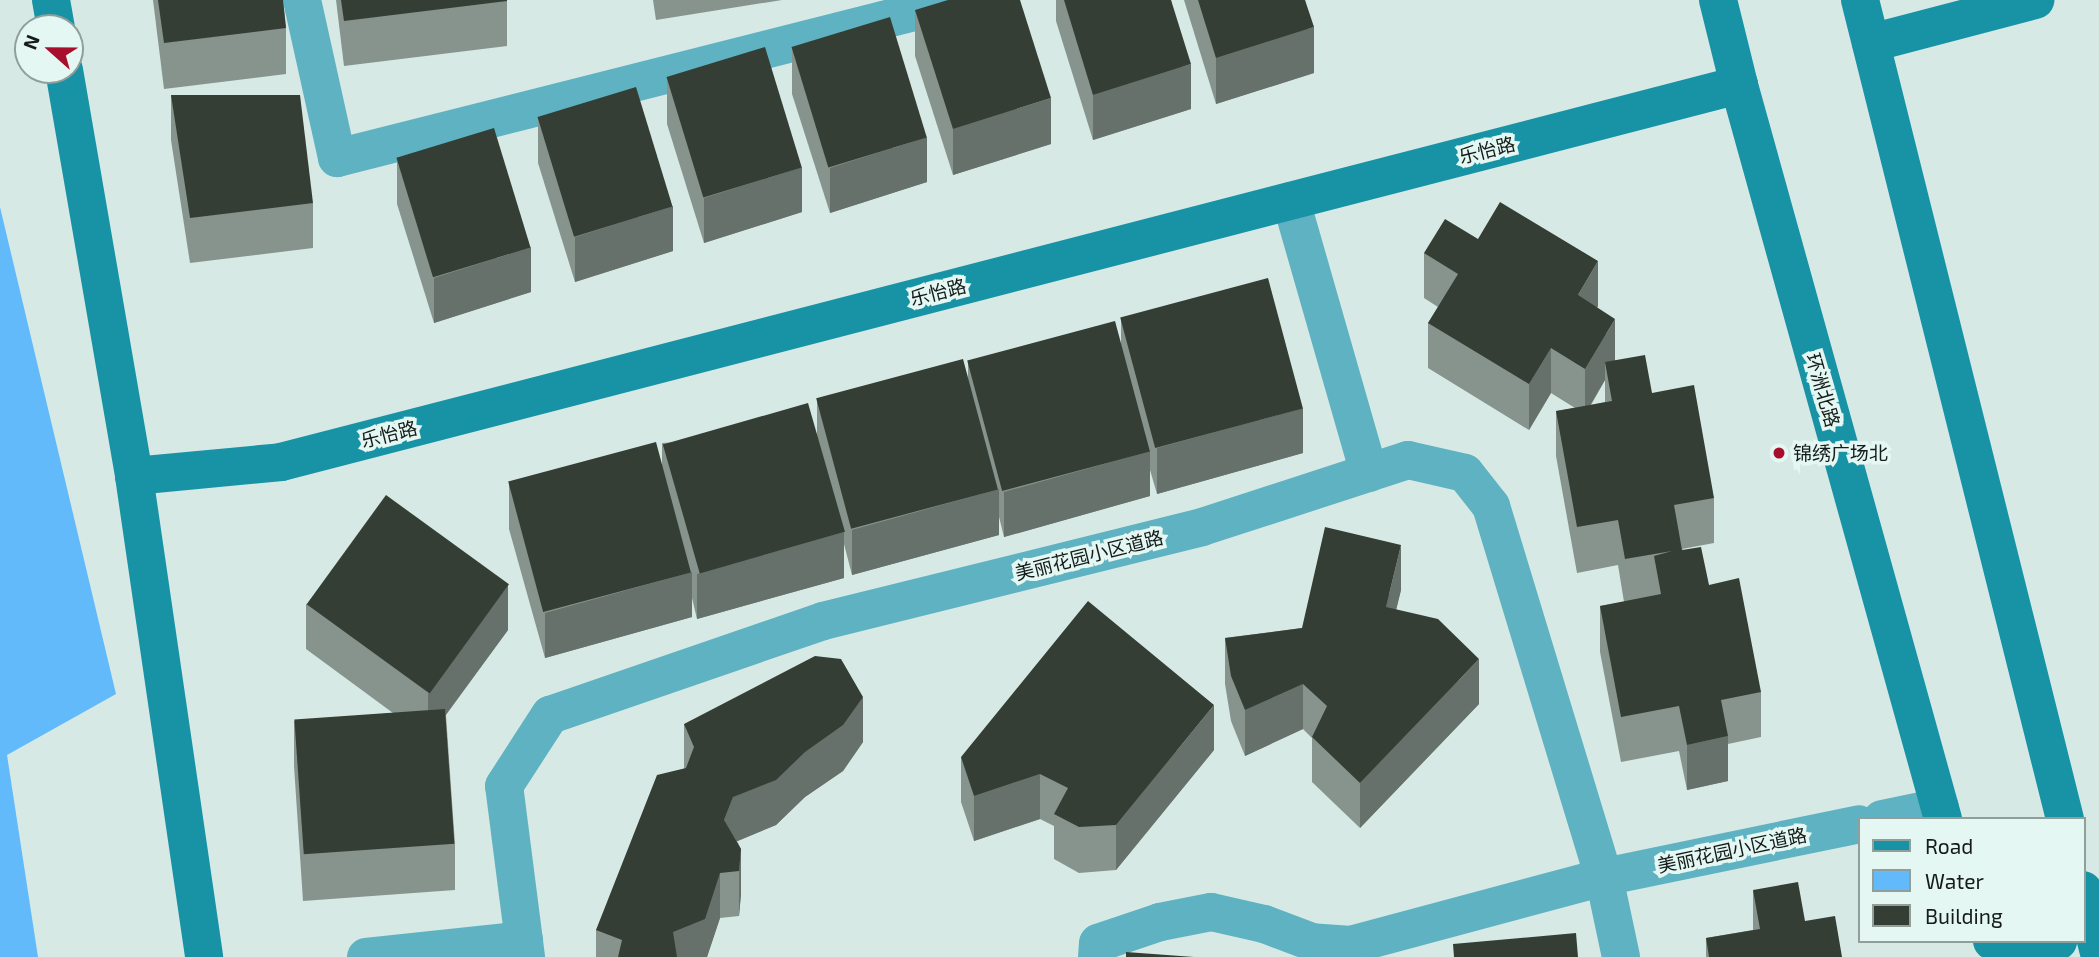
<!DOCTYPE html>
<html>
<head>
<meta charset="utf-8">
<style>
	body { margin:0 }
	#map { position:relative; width:2099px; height:957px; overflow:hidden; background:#d7e9e5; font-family:"Exo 2","Noto Sans SC",sans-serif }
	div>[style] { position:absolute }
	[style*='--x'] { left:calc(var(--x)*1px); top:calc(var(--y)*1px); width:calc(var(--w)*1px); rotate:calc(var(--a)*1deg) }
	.water>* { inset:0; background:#62bafa }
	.street>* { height:38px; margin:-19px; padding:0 19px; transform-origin:19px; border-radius:19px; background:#5eb2c1 }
	.secondary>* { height:38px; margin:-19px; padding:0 19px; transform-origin:19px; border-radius:19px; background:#1893a6 }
	.wall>* { inset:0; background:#86948d }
	.shaded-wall>* { inset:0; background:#65716a }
	.building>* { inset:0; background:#343e35; transform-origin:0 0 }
	.dots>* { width:19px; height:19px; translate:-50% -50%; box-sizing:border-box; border:4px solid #e4f7f2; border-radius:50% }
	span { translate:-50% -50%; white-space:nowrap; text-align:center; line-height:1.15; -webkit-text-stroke:7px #e4f7f2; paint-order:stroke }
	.street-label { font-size:19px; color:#141b19 }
	.poi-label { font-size:19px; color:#141b19 }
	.left { translate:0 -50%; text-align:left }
	.legend { position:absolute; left:1858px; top:817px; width:228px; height:126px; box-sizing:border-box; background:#e4f7f2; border:2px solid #919f9b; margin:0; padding:9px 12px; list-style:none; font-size:21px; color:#141b19 }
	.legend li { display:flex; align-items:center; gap:14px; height:35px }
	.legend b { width:35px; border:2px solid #919f9b }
	.north { position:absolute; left:14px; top:14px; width:70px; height:70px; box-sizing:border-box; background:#e4f7f2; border:2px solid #919f9b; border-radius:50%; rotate:291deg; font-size:19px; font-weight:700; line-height:28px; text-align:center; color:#141b19 }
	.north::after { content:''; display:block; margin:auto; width:24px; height:32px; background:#a80f2c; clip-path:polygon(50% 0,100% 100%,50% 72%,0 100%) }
</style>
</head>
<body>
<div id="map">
	<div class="water">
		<i style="clip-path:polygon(0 207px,116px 694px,7px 755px,38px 957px,0 957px)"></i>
	</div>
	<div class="street">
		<i style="--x:302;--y:0;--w:162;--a:77.5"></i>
		<i style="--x:337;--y:158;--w:645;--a:-14.19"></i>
		<i style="--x:1291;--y:201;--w:283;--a:74"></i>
		<i style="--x:1882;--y:819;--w:59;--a:-11.7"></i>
		<i style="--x:366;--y:957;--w:159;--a:-6.1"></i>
		<i style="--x:526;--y:957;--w:172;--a:-97.3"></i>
		<i style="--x:504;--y:786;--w:85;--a:-57.1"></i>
		<i style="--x:550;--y:715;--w:289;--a:-19"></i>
		<i style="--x:823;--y:621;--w:390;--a:-13.9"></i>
		<i style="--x:1202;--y:527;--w:217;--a:-18"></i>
		<i style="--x:1408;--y:460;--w:58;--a:12.8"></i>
		<i style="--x:1465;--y:473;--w:42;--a:51.8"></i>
		<i style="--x:1491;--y:506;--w:388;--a:73.1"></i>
		<i style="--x:1604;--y:877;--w:262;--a:165"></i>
		<i style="--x:1351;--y:945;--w:39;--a:-176"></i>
		<i style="--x:1312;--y:942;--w:51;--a:-159.4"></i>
		<i style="--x:1264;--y:924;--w:54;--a:-167.2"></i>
		<i style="--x:1211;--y:912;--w:52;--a:168.9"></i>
		<i style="--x:1160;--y:922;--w:65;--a:161.3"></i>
		<i style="--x:1098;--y:943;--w:14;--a:94"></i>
		<i style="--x:1621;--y:957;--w:82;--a:-102"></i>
		<i style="--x:1604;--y:877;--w:260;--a:-11.7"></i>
	</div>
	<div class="secondary">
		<i style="--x:51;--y:0;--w:28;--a:80"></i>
		<i style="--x:1718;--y:0;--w:88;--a:76.1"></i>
		<i style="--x:1739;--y:85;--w:762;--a:74.47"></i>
		<i style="--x:1860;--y:0;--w:844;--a:75.95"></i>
		<i style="--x:1871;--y:43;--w:170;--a:-14.7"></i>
		<i style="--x:64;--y:70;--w:412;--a:80.2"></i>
		<i style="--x:134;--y:476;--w:486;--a:81.7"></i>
		<i style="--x:134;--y:476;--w:148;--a:-5.4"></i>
		<i style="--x:281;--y:462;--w:1506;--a:-14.5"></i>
		<i style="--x:2083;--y:890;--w:65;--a:75.7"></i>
		<i style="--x:1992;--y:941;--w:15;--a:32"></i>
		<i style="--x:2005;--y:949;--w:32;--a:2"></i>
		<i style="--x:2037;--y:950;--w:23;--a:-23"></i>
	</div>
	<div class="wall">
		<i style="clip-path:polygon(153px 0,283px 0,286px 28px,286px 74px,164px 89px)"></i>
		<i style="clip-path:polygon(336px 0,507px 0,507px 46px,344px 66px)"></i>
		<i style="clip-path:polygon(653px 0,782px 0,656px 20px)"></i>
		<i style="clip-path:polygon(1056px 0,1171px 0,1191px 109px,1093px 140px,1056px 21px)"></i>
		<i style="clip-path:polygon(1184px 0,1305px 0,1314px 73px,1216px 104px)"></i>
		<i style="clip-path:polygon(915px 10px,1051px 144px,953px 175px,915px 56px)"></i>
		<i style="clip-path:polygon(792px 49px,927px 182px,830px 213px,792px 94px)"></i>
		<i style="clip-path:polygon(667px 79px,802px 212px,704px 243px,667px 124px)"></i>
		<i style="clip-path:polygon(171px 95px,313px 203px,313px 248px,190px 263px,171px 140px)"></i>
		<i style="clip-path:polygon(538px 118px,673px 251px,575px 282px,538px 163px)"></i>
		<i style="clip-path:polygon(397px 159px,531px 292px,434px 323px,397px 204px)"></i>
		<i style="clip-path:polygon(evenodd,1478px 239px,1598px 306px,1597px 307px,1615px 360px,1652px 393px,1714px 498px,1714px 543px,1682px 549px,1709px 585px,1761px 692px,1761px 737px,1728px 744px,1728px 781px,1687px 790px,1679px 751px,1621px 762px,1600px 652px,1600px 606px,1624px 602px,1618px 565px,1577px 573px,1556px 456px,1556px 411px,1575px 408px,1551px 393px,1529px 430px,1428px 368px,1428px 323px,1438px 307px,1424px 298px,1424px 253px,1478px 239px,1605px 380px,1605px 402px,1591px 405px,1605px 380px)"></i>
		<i style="clip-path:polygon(1121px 319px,1303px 453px,1157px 494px,1150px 470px,1150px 496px,1004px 537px,999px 517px,999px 535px,852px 575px,844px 544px,844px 578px,697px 619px,692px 598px,692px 617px,545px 658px,509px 529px,509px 484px,662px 464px,662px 443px,817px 434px,817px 400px,968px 378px,968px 362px,1121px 345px)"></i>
		<i style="clip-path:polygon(1401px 590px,1396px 609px,1479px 704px,1360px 828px,1312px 782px,1312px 738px,1303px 729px,1245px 756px,1231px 721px,1225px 684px,1225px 638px,1302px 628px)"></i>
		<i style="clip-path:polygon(306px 604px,508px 630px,446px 715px,455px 844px,455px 890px,303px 901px,294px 766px,294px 721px,393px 713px,306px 649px)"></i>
		<i style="clip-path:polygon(684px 724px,863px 742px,843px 771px,805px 797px,776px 825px,737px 841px,741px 849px,741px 894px,739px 916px,720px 918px,707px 957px,596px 957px,596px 930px,684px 769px)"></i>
		<i style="clip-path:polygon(1214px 750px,1116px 870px,1079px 873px,1054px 859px,1054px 826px,1040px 819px,974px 841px,961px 802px,961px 757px)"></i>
		<i style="clip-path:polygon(1753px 890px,1805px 921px,1842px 957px,1706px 957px,1706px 938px,1753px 930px)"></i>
	</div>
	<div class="shaded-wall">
		<i style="clip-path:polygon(1314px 27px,1314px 73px,1216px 104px,1216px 58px)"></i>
		<i style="clip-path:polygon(1191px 64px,1191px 109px,1093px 140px,1093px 95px)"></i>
		<i style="clip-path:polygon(1051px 98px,1051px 144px,953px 175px,953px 129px)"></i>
		<i style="clip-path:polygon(927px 137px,927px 182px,830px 213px,830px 168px)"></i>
		<i style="clip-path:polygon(802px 167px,802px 212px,704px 243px,704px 198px)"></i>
		<i style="clip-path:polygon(673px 206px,673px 251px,575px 282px,575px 237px)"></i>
		<i style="clip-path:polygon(531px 247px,531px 292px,434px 323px,434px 278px)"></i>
		<i style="clip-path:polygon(1598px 261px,1598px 306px,1578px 341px,1578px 295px)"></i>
		<i style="clip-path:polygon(1615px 319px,1615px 364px,1605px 362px,1605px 380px,1585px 414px,1585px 369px)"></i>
		<i style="clip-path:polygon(1551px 348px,1551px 393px,1529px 430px,1529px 384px)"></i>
		<i style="clip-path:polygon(1303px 408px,1303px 453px,1157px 494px,1157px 448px)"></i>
		<i style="clip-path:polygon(1150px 451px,1150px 496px,1004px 537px,1004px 492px)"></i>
		<i style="clip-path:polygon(999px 489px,999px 535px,852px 575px,852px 530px)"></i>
		<i style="clip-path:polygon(844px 532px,844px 578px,697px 619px,697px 574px)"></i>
		<i style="clip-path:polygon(1401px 545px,1401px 590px,1386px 652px,1386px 607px)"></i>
		<i style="clip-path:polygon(692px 572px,692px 617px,545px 658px,545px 613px)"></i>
		<i style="clip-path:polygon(508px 585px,508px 630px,428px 739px,428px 694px)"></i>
		<i style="clip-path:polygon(1479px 659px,1479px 704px,1360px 828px,1360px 783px)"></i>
		<i style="clip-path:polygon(1303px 684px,1303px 729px,1245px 756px,1245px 710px)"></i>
		<i style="clip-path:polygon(863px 697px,863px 742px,843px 771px,805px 797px,776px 825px,733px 843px,724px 820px,733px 797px)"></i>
		<i style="clip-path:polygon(1214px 705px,1214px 750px,1116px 870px,1116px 825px)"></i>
		<i style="clip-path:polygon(1728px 736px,1728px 781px,1687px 790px,1687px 745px)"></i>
		<i style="clip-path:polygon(1040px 774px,1040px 819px,974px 841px,974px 796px)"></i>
		<i style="clip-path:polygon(741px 849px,741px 894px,739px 916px,739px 871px)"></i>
		<i style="clip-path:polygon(720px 873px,720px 918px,707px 957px,673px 957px,673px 932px)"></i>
	</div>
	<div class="building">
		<i style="clip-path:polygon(158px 0,283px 0,286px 28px,164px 43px)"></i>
		<i style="clip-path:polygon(341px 0,507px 0,507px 1px,344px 21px)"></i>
		<i style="clip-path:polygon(948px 0,1020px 0,1051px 98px,953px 129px,915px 10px)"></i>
		<i style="clip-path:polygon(1064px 0,1171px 0,1191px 64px,1093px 95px)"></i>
		<i style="clip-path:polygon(1198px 0,1305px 0,1314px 27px,1216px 58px)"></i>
		<i style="left:890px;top:17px;width:126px;height:103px;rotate:73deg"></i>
		<i style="left:765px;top:47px;width:126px;height:103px;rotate:73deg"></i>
		<i style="left:636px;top:87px;width:125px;height:103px;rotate:73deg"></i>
		<i style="clip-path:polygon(171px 95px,300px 95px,313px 203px,190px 218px)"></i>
		<i style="left:494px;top:128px;width:125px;height:102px;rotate:73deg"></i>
		<i style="clip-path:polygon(1500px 202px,1598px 261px,1578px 295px,1615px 319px,1585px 369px,1551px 348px,1529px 384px,1428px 323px,1458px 274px,1424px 253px,1445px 219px,1478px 239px)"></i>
		<i style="left:1268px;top:278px;width:135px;height:153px;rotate:75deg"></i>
		<i style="left:1115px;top:321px;width:135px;height:153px;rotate:75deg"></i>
		<i style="clip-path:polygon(1645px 355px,1652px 393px,1694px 385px,1714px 498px,1674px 505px,1682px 550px,1701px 547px,1709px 585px,1739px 578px,1761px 692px,1721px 700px,1728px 736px,1687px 745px,1679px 706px,1621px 717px,1600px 606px,1661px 594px,1654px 556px,1672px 551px,1625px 559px,1618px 520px,1577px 527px,1556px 411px,1612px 401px,1605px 362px)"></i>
		<i style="left:963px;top:359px;width:135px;height:152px;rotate:75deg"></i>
		<i style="left:808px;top:403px;width:134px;height:151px;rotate:74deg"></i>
		<i style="left:656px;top:442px;width:135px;height:153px;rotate:75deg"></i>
		<i style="left:386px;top:495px;width:152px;height:135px;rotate:36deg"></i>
		<i style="clip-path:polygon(1325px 527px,1401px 545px,1386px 607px,1438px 619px,1479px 659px,1360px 783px,1312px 737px,1327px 706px,1303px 684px,1245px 710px,1231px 676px,1225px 638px,1302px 628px)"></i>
		<i style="clip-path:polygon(1088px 601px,1214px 705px,1116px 825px,1079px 827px,1054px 814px,1068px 788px,1040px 774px,974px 796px,961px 757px)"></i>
		<i style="clip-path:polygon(815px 656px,841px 659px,863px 697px,843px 725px,805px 752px,776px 780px,733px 797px,724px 820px,741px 849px,739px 871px,720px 873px,705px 919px,673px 932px,677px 957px,618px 957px,622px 940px,596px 930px,657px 775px,686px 768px,694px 747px,684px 724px)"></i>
		<i style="left:445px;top:709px;width:135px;height:151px;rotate:86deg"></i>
		<i style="clip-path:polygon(1798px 882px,1805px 921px,1835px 916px,1842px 957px,1709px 957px,1706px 938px,1760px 929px,1753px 890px)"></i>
		<i style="clip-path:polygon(1576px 933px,1578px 957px,1454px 957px,1453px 944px)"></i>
		<i style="clip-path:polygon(1126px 952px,1194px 957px,1126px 957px)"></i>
	</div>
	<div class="dots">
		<i style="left:1779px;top:453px;background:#a80f2c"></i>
	</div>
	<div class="street-label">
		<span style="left:1487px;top:150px;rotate:-14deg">乐怡路</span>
		<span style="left:938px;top:292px;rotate:-14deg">乐怡路</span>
		<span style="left:1823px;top:390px;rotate:74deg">环洲北路</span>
		<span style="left:389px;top:434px;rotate:-14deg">乐怡路</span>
		<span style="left:1089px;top:555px;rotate:-14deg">美丽花园小区道路</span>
		<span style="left:1732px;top:850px;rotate:-12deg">美丽花园小区道路</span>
	</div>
	<div class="poi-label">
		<span class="left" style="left:1793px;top:453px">锦绣广场北</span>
	</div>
	<ul class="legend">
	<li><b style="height:9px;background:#1893a6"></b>Road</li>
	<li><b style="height:19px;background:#62bafa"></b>Water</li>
	<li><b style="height:19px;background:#343e35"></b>Building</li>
	</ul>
	<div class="north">N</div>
</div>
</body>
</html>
